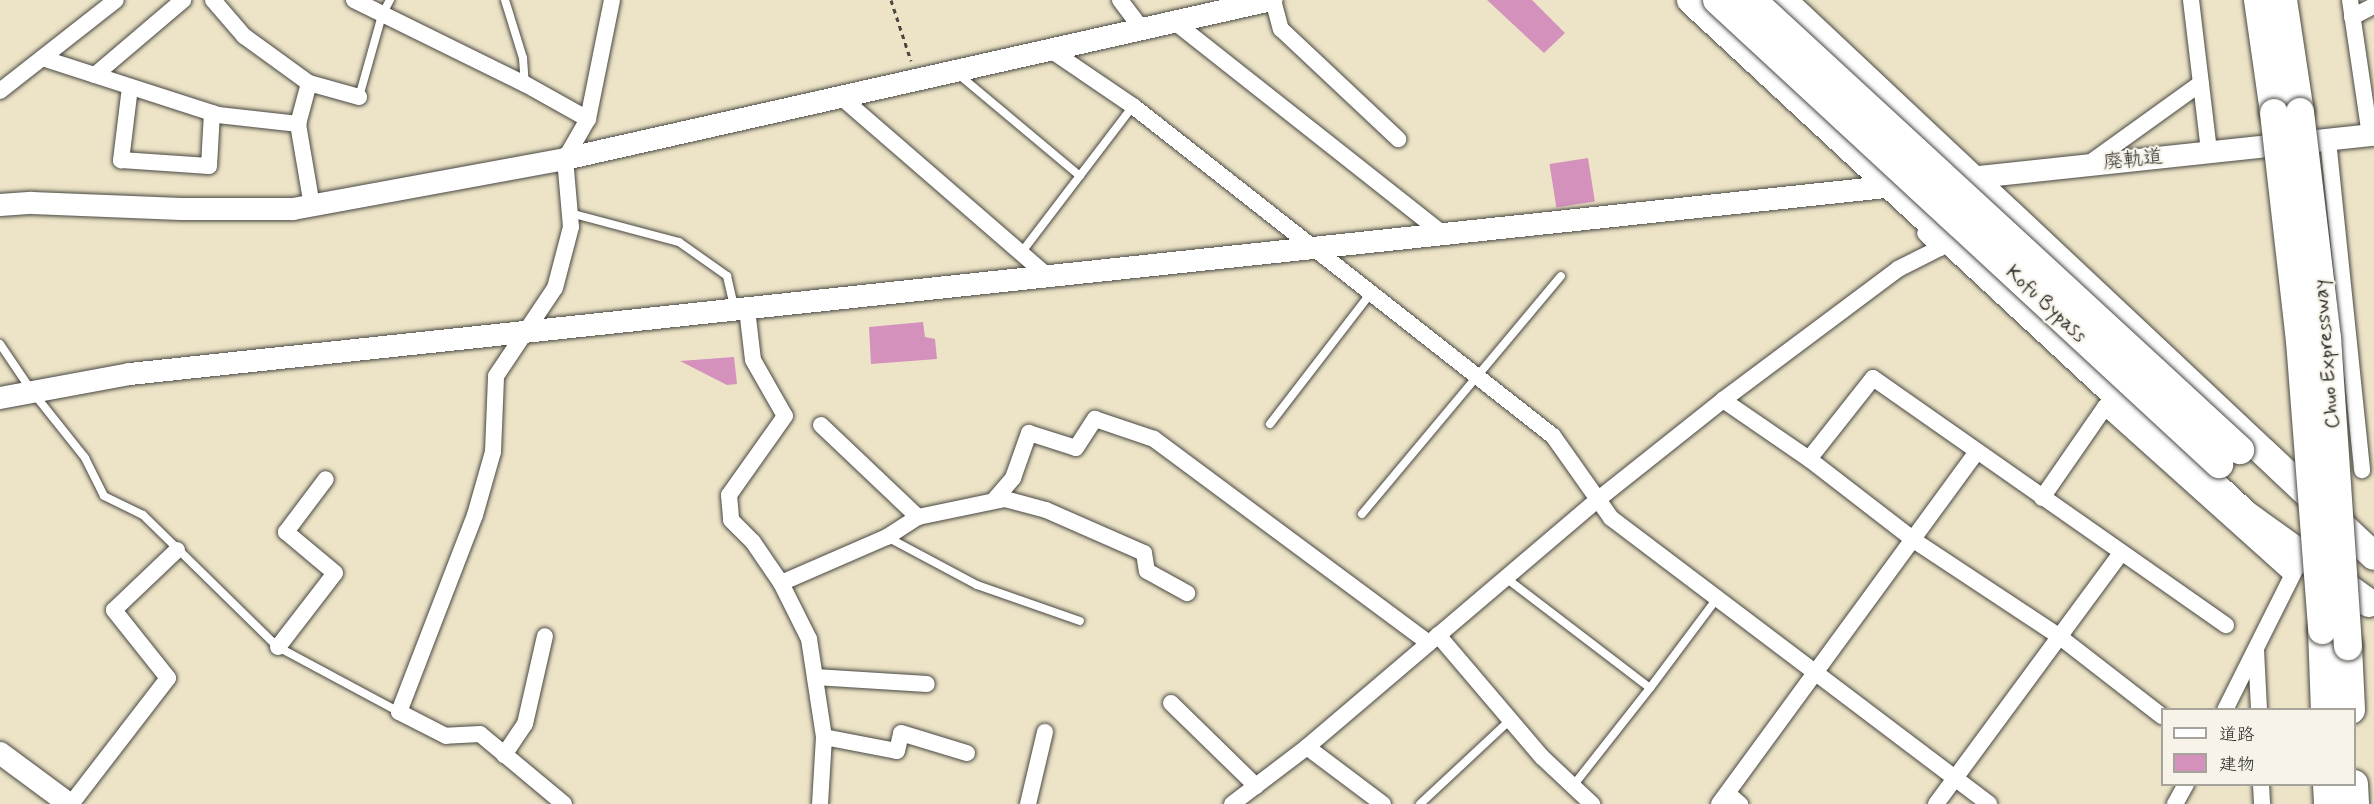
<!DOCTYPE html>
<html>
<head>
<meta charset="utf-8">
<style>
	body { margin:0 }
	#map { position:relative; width:2374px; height:804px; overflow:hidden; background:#ede4c7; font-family:Mynerve,"Klee One",sans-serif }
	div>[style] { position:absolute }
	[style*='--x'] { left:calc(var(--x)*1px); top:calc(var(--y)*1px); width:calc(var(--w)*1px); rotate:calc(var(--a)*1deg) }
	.building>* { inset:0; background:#d391bc; transform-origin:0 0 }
	.path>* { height:3px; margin-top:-1.5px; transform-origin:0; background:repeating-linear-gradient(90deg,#484742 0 4.5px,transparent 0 9px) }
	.roads { filter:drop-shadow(0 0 2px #484742) drop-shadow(0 0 2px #484742) }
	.lane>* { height:8px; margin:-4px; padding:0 4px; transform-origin:4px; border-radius:4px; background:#fff }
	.street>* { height:16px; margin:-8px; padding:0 8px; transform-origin:8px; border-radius:8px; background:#fff }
	.secondary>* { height:22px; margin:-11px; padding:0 11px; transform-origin:11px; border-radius:11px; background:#fff }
	.highway>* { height:28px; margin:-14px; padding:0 14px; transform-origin:14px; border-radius:14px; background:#fff }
	.bridges { filter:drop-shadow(0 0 2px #484742) drop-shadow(0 0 2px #484742) }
	.highway-bridge>* { height:28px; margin:-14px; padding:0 14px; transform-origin:14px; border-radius:14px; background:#fff }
	span { translate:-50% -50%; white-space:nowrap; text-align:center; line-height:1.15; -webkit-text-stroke:4.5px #f7f3e8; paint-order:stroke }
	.street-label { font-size:20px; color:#2b2b2b }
	.legend { position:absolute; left:2161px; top:708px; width:195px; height:78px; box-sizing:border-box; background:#f7f3e8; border:2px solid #a5a39c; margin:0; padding:8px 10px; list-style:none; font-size:18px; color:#2b2b2b }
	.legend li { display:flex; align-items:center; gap:12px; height:30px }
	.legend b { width:30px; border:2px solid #a5a39c }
</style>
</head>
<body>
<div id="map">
	<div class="building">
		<i style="clip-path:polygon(1487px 0,1532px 0,1565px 33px,1544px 53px)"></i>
		<i style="left:1588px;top:158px;width:44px;height:39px;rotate:81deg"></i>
		<i style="clip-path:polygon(923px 322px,925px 337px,935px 339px,937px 359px,871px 364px,869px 327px)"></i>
		<i style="clip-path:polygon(734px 357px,737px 384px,727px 385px,680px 361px)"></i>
	</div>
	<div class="path">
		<i style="--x:891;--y:0;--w:64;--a:71.8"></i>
	</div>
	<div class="roads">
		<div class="lane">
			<i style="--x:505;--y:0;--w:61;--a:72.8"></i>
			<i style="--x:523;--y:58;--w:26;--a:86"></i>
			<i style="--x:958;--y:74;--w:159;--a:39.9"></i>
			<i style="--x:359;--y:97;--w:85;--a:-74.3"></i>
			<i style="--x:382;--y:15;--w:17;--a:-62"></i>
			<i style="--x:570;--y:213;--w:113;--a:14.9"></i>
			<i style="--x:679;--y:242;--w:59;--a:35.3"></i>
			<i style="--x:727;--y:276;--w:32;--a:77"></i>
			<i style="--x:1021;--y:253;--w:185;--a:-52.7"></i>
			<i style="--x:0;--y:344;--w:55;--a:56"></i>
			<i style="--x:31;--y:390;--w:87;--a:51.5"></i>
			<i style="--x:85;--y:458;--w:42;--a:63.4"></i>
			<i style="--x:104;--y:496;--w:43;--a:26"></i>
			<i style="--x:143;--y:515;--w:189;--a:44.4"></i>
			<i style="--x:278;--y:647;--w:137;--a:28.2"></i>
			<i style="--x:1270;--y:424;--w:165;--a:-52.4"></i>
			<i style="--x:1362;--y:514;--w:310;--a:-50.1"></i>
			<i style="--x:887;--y:537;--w:102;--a:28.1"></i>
			<i style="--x:977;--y:585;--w:109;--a:19.3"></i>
			<i style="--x:1506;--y:578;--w:181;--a:37.4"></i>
			<i style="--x:1650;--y:688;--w:125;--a:128.2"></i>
			<i style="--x:1650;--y:688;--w:114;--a:-53.2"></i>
			<i style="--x:1420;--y:804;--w:123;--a:-43"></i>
		</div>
		<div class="street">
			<i style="--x:213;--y:0;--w:48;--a:49.3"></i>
			<i style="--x:244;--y:36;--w:80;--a:35.9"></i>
			<i style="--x:309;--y:83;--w:52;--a:15.6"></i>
			<i style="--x:354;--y:0;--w:191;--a:26.2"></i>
			<i style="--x:525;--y:84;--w:72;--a:29.1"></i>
			<i style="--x:1120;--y:0;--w:38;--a:53"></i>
			<i style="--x:1273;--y:0;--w:30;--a:75"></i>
			<i style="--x:1281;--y:29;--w:161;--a:43.2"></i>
			<i style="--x:2191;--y:0;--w:153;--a:83.2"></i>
			<i style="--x:2350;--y:0;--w:136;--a:81.6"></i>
			<i style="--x:2352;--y:17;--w:25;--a:-27"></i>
			<i style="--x:1176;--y:23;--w:342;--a:38.3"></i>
			<i style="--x:1052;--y:51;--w:98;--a:34.2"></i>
			<i style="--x:1133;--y:106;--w:534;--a:38.16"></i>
			<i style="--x:1553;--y:436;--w:100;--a:54.7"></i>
			<i style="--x:1611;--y:518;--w:474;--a:37.1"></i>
			<i style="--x:42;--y:58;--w:185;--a:17.9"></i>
			<i style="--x:218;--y:115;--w:81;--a:6.4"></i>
			<i style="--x:95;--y:75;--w:116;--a:-40.4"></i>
			<i style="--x:309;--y:83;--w:42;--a:105"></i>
			<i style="--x:298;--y:124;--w:83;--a:80.3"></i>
			<i style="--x:130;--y:87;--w:74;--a:97"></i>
			<i style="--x:121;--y:160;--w:88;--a:3.9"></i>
			<i style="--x:209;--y:166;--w:53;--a:-86.8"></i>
			<i style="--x:0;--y:91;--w:147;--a:-38.1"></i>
			<i style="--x:841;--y:97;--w:276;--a:40.9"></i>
			<i style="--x:2328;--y:140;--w:332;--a:84.1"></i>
			<i style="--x:2087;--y:165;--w:140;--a:-35.7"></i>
			<i style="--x:747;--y:309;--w:51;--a:83.3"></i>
			<i style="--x:753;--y:360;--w:64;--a:60.3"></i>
			<i style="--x:785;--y:416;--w:97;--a:125.3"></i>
			<i style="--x:729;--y:495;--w:25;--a:85"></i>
			<i style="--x:731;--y:520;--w:31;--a:45"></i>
			<i style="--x:753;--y:542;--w:50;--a:55.7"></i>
			<i style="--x:781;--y:583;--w:63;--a:63.4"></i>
			<i style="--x:809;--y:639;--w:99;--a:81.3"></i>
			<i style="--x:824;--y:737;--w:67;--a:93.4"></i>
			<i style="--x:1723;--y:400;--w:104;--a:34.5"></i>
			<i style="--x:1809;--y:459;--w:134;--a:37.7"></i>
			<i style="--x:1915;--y:541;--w:174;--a:33.5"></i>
			<i style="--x:2060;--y:637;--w:129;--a:37.8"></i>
			<i style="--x:821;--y:425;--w:134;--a:43.5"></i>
			<i style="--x:1809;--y:459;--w:103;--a:-51.7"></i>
			<i style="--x:1873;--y:378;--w:431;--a:35"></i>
			<i style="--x:2042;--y:498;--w:111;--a:-55.3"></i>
			<i style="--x:2105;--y:407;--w:251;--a:41.9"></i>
			<i style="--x:995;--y:499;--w:28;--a:-49"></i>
			<i style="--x:1013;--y:478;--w:48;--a:-70.4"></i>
			<i style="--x:1029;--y:433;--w:49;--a:17.7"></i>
			<i style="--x:1076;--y:448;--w:35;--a:-57"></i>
			<i style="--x:1095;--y:419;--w:62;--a:18.7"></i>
			<i style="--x:1154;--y:439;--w:342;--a:36.6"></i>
			<i style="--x:781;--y:583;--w:116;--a:-23.5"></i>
			<i style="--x:887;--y:537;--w:37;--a:-33"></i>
			<i style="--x:918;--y:517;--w:89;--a:-11.7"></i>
			<i style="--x:1005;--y:499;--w:42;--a:15"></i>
			<i style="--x:1046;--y:510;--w:107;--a:23.7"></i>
			<i style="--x:1144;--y:553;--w:18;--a:81"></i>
			<i style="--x:1147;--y:571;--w:46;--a:28.8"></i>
			<i style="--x:1438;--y:635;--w:160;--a:49.6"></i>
			<i style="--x:1542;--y:757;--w:69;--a:43.2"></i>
			<i style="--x:278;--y:647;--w:93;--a:-52.4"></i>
			<i style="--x:335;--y:573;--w:64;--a:-140.1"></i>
			<i style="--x:286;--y:532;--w:66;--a:-53"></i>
			<i style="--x:2256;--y:650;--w:60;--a:87.1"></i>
			<i style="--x:815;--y:677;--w:112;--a:3.6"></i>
			<i style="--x:1171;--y:703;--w:119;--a:44.3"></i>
			<i style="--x:2225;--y:710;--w:161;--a:-63.4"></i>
			<i style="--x:824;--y:737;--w:74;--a:10.9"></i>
			<i style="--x:897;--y:751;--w:18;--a:-77"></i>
			<i style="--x:901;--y:733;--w:69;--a:16.9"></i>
			<i style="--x:1307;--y:747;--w:95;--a:36.9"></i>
			<i style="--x:504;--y:755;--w:37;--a:-56"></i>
			<i style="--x:525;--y:724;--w:90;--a:-77.2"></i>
			<i style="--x:2261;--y:784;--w:20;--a:87"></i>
			<i style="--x:1728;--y:794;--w:16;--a:40"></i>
			<i style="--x:71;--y:804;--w:159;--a:-52.4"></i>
			<i style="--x:168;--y:678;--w:87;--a:-128.5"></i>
			<i style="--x:114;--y:610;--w:87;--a:-43.6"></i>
			<i style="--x:564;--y:804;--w:109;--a:-140.2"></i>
			<i style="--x:480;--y:734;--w:34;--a:177"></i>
			<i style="--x:446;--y:736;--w:53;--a:-152.9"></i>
			<i style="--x:399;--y:712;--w:211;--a:-68.9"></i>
			<i style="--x:475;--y:515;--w:66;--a:-74.1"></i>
			<i style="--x:493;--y:452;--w:76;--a:-87.7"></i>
			<i style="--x:496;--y:376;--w:106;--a:-56.2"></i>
			<i style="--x:555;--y:288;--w:63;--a:-75.3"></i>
			<i style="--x:571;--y:227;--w:68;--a:-95"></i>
			<i style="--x:565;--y:159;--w:46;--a:-60.1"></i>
			<i style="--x:588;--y:119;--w:121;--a:-78.6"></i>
			<i style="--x:1028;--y:804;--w:74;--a:-76.7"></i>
			<i style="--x:1232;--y:804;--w:94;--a:-37.2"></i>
			<i style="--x:1307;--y:747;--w:380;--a:-40.4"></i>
			<i style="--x:1596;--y:501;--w:162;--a:-38.5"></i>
			<i style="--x:1723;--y:400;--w:219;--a:-36.8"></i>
			<i style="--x:1898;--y:269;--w:47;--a:-26.6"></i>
			<i style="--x:1940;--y:248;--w:21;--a:-135"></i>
			<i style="--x:1719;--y:804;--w:437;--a:-53.8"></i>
			<i style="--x:1936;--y:804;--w:310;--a:-53.6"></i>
			<i style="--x:2175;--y:804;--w:23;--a:-61"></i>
		</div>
		<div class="secondary">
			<i style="--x:1960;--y:179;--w:416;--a:-6.1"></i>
			<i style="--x:0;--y:205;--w:32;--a:-4"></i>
			<i style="--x:32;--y:203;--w:149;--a:2.3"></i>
			<i style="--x:181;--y:209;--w:112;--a:0"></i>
			<i style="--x:293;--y:209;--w:277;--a:-10.4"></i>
			<i style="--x:565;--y:159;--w:724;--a:-12.69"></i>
			<i style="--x:0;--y:398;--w:132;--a:-10.5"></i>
			<i style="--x:130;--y:374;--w:1783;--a:-6.08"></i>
			<i style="--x:0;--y:753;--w:86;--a:36.5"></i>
		</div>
		<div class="highway">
			<i style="--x:1691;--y:0;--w:757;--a:42.86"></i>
			<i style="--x:2246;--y:515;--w:151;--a:35.6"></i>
			<i style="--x:1782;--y:0;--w:812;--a:43.2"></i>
			<i style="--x:2258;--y:0;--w:114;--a:81.9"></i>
			<i style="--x:2283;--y:0;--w:113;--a:81.4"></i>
			<i style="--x:2322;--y:630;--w:80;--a:87.9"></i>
			<i style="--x:2348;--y:646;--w:64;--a:87.3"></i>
			<i style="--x:2327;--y:784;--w:20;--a:87"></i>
			<i style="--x:2354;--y:784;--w:20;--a:87"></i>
		</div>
	</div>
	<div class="bridges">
		<div class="highway-bridge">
			<i style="--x:1717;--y:0;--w:684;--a:42.75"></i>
			<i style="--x:1752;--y:0;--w:664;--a:42.68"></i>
			<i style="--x:2300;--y:112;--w:228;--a:83.2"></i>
			<i style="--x:2327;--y:338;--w:309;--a:86.1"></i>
			<i style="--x:2274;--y:113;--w:229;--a:83.5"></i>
			<i style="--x:2300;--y:341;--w:290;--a:85.6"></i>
		</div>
	</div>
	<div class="street-label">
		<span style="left:2133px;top:160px;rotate:-6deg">廃軌道</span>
		<span style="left:2046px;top:304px;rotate:43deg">Kofu Bypass</span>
		<span style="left:2327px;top:354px;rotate:-95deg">Chuo Expressway</span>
	</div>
	<ul class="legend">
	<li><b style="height:8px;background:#fff"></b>道路</li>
	<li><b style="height:16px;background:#d391bc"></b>建物</li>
	</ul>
</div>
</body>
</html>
